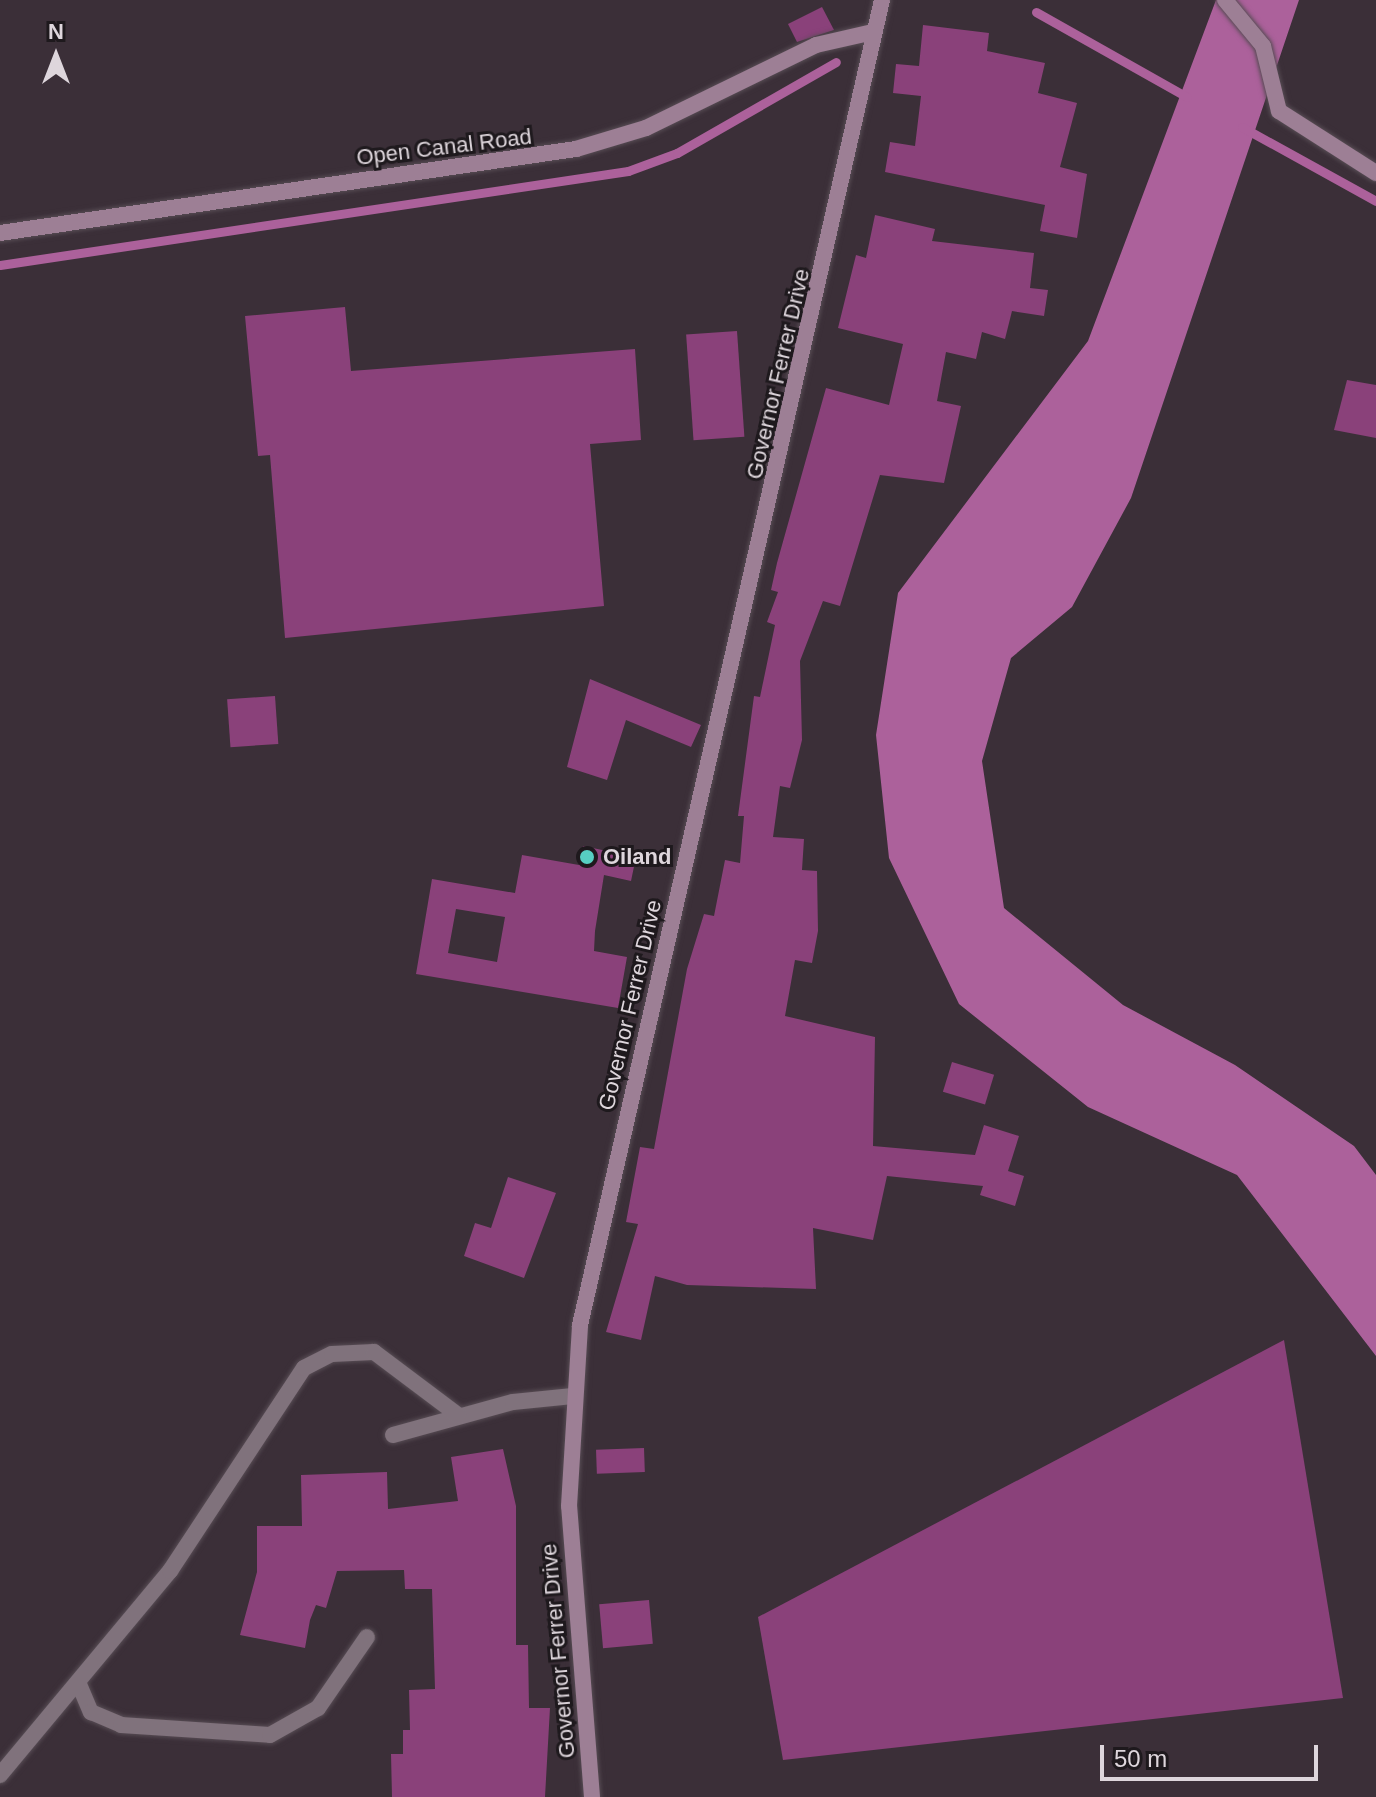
<!DOCTYPE html>
<html>
<head>
<meta charset="utf-8">
<style>
	body { margin:0 }
	#map { position:relative; width:1376px; height:1797px; overflow:hidden; background:#3b2f38; font-family:Arial,sans-serif }
	div>[style] { position:absolute }
	[style*='--x'] { left:calc(var(--x)*1px); top:calc(var(--y)*1px); width:calc(var(--w)*1px); rotate:calc(var(--a)*1deg) }
	.water>* { inset:0; background:#ac619b }
	.stream>* { height:9px; margin:-4.5px; padding:0 4.5px; transform-origin:4.5px; border-radius:4.5px; background:#ac619b }
	.building>* { inset:0; background:#8a417a; transform-origin:0 0 }
	.roads { filter:drop-shadow(0 0 2px #574c54) drop-shadow(0 0 2px #574c54) }
	.street>* { height:16px; margin:-8px; padding:0 8px; transform-origin:8px; border-radius:8px; background:#80727c }
	.secondary>* { height:16px; margin:-8px; padding:0 8px; transform-origin:8px; border-radius:8px; background:#9d7f95 }
	.dots>* { width:22px; height:22px; translate:-50% -50%; box-sizing:border-box; border:4px solid #1e191d; border-radius:50% }
	span { translate:-50% -50%; white-space:nowrap; text-align:center; line-height:1.15; -webkit-text-stroke:6px #1e191d; paint-order:stroke }
	.street-label { font-size:22px; color:#ded6dc }
	.poi-label { font-size:22px; color:#ded6dc; font-weight:700 }
	.left { translate:0 -50%; text-align:left }
	.north { position:absolute; left:16px; top:16px; width:80px; height:80px; -webkit-text-stroke:6px #1e191d; paint-order:stroke; rotate:0deg; font-size:22px; font-weight:700; line-height:32px; text-align:center; color:#ded6dc }
	.north::after { content:''; display:block; margin:auto; width:28px; height:36px; background:#ded6dc; clip-path:polygon(50% 0,100% 100%,50% 72%,0 100%) }
	.scale { position:absolute; left:1100px; top:1745px; width:218px; height:36px; box-sizing:border-box; border:4px solid #ded6dc; border-top:0; padding-left:10px; font-size:24px; line-height:28px; white-space:nowrap; color:#ded6dc; -webkit-text-stroke:6px #1e191d; paint-order:stroke }
</style>
</head>
<body>
<div id="map">
	<div class="water">
		<i style="clip-path:polygon(1216px 0,1299px 0,1131px 498px,1072px 607px,1011px 658px,982px 761px,1004px 908px,1123px 1005px,1235px 1065px,1354px 1146px,1376px 1175px,1376px 1356px,1237px 1175px,1088px 1107px,959px 1004px,889px 858px,876px 735px,898px 593px,1088px 341px)"></i>
	</div>
	<div class="stream">
		<i style="--x:1036;--y:12;--w:173;--a:29.4"></i>
		<i style="--x:1242;--y:127;--w:153;--a:28.9"></i>
		<i style="--x:0;--y:265;--w:635;--a:-8.51"></i>
		<i style="--x:628;--y:171;--w:52;--a:-20.2"></i>
		<i style="--x:677;--y:153;--w:183;--a:-29.8"></i>
	</div>
	<div class="building">
		<i style="clip-path:polygon(822px 7px,834px 30px,797px 42px,788px 24px)"></i>
		<i style="clip-path:polygon(923px 25px,989px 33px,987px 51px,1045px 63px,1038px 93px,1077px 103px,1060px 167px,1087px 174px,1077px 238px,1040px 231px,1045px 205px,885px 172px,890px 142px,915px 146px,921px 96px,893px 93px,896px 64px,919px 66px)"></i>
		<i style="clip-path:polygon(875px 215px,935px 229px,932px 241px,1034px 253px,1030px 288px,1048px 290px,1044px 316px,1012px 311px,1005px 339px,982px 332px,976px 359px,946px 352px,937px 401px,961px 406px,944px 483px,880px 475px,840px 606px,823px 601px,800px 661px,802px 740px,790px 788px,780px 786px,773px 837px,804px 839px,802px 870px,817px 871px,818px 931px,812px 963px,795px 960px,785px 1016px,875px 1037px,873px 1146px,975px 1155px,984px 1125px,1019px 1136px,1008px 1171px,1024px 1176px,1015px 1206px,980px 1195px,983px 1186px,887px 1176px,873px 1240px,813px 1228px,816px 1289px,687px 1285px,655px 1276px,641px 1340px,606px 1332px,638px 1224px,626px 1222px,640px 1147px,654px 1149px,687px 969px,704px 914px,714px 916px,725px 860px,740px 863px,744px 816px,738px 816px,754px 696px,760px 697px,775px 625px,767px 622px,778px 592px,771px 590px,777px 563px,826px 388px,889px 405px,903px 344px,838px 328px,856px 255px,866px 258px)"></i>
		<i style="clip-path:polygon(345px 307px,351px 371px,635px 349px,641px 440px,590px 444px,604px 606px,285px 638px,270px 455px,258px 456px,245px 316px)"></i>
		<i style="left:737px;top:331px;width:106px;height:51px;rotate:86deg"></i>
		<i style="clip-path:polygon(1347px 380px,1376px 385px,1376px 438px,1334px 430px)"></i>
		<i style="clip-path:polygon(590px 679px,701px 725px,691px 747px,626px 720px,607px 780px,567px 767px)"></i>
		<i style="left:275px;top:696px;width:48px;height:48px;rotate:86deg"></i>
		<i style="clip-path:polygon(evenodd,583px 846px,636px 857px,631px 881px,604px 875px,595px 931px,594px 951px,627px 957px,618px 1008px,416px 974px,432px 879px,515px 893px,522px 855px,579px 865px,583px 846px,456px 909px,505px 917px,497px 962px,448px 953px,456px 909px)"></i>
		<i style="left:952px;top:1062px;width:44px;height:31px;rotate:17deg"></i>
		<i style="clip-path:polygon(508px 1177px,556px 1193px,524px 1278px,464px 1256px,475px 1223px,491px 1228px)"></i>
		<i style="clip-path:polygon(1284px 1340px,1343px 1698px,783px 1760px,758px 1617px)"></i>
		<i style="left:644px;top:1448px;width:24px;height:48px;rotate:88deg"></i>
		<i style="clip-path:polygon(503px 1449px,516px 1506px,516px 1645px,528px 1645px,529px 1708px,550px 1708px,545px 1797px,392px 1797px,391px 1754px,403px 1754px,403px 1730px,410px 1730px,409px 1690px,435px 1689px,432px 1589px,405px 1589px,404px 1570px,337px 1571px,326px 1608px,316px 1605px,310px 1620px,305px 1648px,240px 1635px,257px 1572px,257px 1526px,302px 1526px,301px 1475px,387px 1472px,388px 1509px,458px 1501px,451px 1457px)"></i>
		<i style="left:649px;top:1600px;width:44px;height:50px;rotate:85deg"></i>
	</div>
	<div class="roads">
		<div class="street">
			<i style="--x:393;--y:1435;--w:124;--a:-15.4"></i>
			<i style="--x:513;--y:1402;--w:60;--a:-5.7"></i>
			<i style="--x:78;--y:1682;--w:33;--a:67"></i>
			<i style="--x:91;--y:1712;--w:33;--a:23"></i>
			<i style="--x:121;--y:1725;--w:149;--a:3.8"></i>
			<i style="--x:270;--y:1735;--w:55;--a:-29.4"></i>
			<i style="--x:318;--y:1708;--w:86;--a:-55.4"></i>
			<i style="--x:0;--y:1775;--w:266;--a:-50.2"></i>
			<i style="--x:170;--y:1571;--w:243;--a:-56.6"></i>
			<i style="--x:304;--y:1368;--w:31;--a:-27"></i>
			<i style="--x:332;--y:1354;--w:42;--a:-2.7"></i>
			<i style="--x:374;--y:1352;--w:105;--a:36.9"></i>
		</div>
		<div class="secondary">
			<i style="--x:1225;--y:0;--w:60;--a:50.4"></i>
			<i style="--x:1263;--y:46;--w:67;--a:76.2"></i>
			<i style="--x:1279;--y:111;--w:115;--a:32.6"></i>
			<i style="--x:0;--y:233;--w:582;--a:-8.3"></i>
			<i style="--x:576;--y:149;--w:73;--a:-16.7"></i>
			<i style="--x:646;--y:128;--w:189;--a:-26"></i>
			<i style="--x:816;--y:45;--w:58;--a:-12.8"></i>
			<i style="--x:592;--y:1797;--w:292;--a:-94.5"></i>
			<i style="--x:569;--y:1506;--w:181;--a:-86.5"></i>
			<i style="--x:580;--y:1325;--w:1359;--a:-77.16"></i>
		</div>
	</div>
	<div class="dots">
		<i style="left:587px;top:857px;background:#57cec2"></i>
	</div>
	<div class="street-label">
		<span style="left:444px;top:147px;rotate:-7deg">Open Canal Road</span>
		<span style="left:778px;top:374px;rotate:-77deg">Governor Ferrer Drive</span>
		<span style="left:630px;top:1005px;rotate:-77deg">Governor Ferrer Drive</span>
		<span style="left:558px;top:1651px;rotate:-95deg">Governor Ferrer Drive</span>
	</div>
	<div class="poi-label">
		<span class="left" style="left:603px;top:857px">Oiland</span>
	</div>
	<div class="north">N</div>
	<div class="scale">50 m</div>
</div>
</body>
</html>
